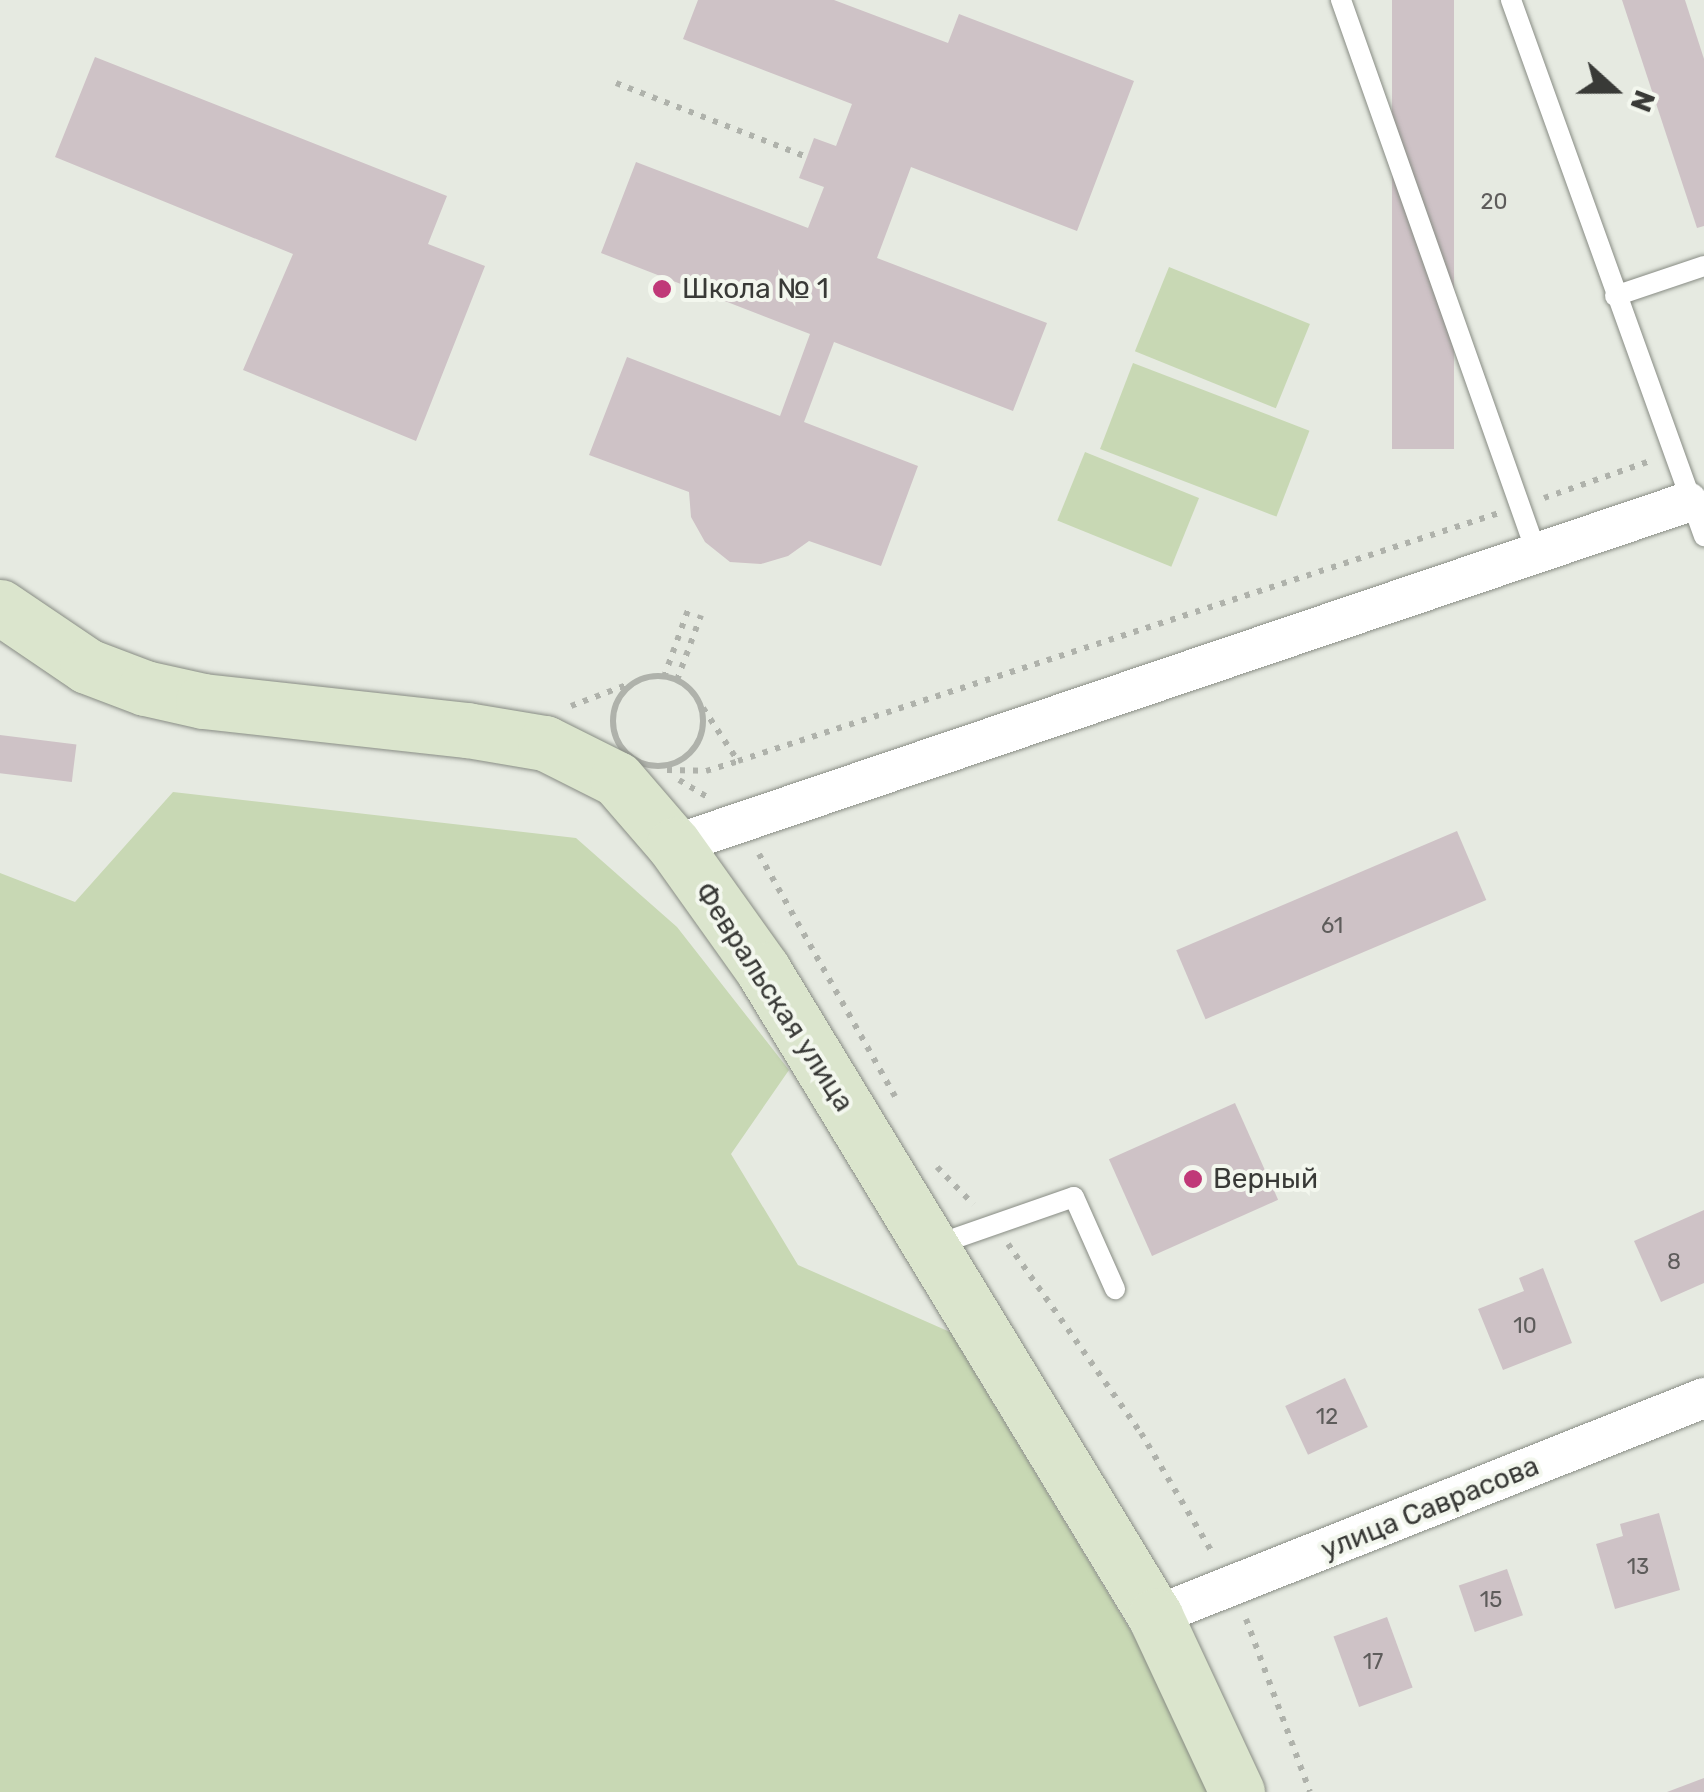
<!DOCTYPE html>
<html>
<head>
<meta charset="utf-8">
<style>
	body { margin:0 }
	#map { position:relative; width:1704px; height:1792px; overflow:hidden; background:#e6eae1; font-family:Rubik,sans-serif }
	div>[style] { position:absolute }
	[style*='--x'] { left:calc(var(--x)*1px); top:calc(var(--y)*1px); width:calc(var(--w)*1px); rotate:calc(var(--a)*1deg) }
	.green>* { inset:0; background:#c8d8b4; transform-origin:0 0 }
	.building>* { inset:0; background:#cec2c6; transform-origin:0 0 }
	.path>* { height:6px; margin-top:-3px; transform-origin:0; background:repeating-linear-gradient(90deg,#afb2ab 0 5px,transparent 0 13px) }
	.path>.ring { margin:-3px; padding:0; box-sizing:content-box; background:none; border:6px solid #afb2ab; border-radius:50% }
	.roads { filter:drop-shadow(0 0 2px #888c84) drop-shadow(0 0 2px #888c84) }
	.service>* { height:20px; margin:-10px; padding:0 10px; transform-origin:10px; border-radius:10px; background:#fff }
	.minor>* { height:40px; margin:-20px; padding:0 20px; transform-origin:20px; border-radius:20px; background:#fff }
	.secondary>* { height:55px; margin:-27.5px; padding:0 27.5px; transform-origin:27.5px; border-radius:27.5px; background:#dbe5cd }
	.dots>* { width:28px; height:28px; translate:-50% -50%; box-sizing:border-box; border:5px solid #f3f7ee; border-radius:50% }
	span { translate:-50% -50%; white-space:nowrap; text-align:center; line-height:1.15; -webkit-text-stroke:8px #f3f7ee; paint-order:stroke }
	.number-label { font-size:22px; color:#5e5c5b }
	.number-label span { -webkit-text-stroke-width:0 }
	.poi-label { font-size:28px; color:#393a37 }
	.left { translate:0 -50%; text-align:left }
	.street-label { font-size:28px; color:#393a37 }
	.north { position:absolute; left:1564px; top:40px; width:100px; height:100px; -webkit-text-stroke:8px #f3f7ee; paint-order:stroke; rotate:111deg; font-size:28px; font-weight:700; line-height:40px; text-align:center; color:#393a37 }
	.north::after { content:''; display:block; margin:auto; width:35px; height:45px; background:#393a37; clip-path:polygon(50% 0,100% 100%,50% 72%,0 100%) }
</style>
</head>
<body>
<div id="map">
	<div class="green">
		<i style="left:1169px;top:267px;width:152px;height:91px;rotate:22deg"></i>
		<i style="left:1133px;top:363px;width:189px;height:92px;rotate:21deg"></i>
		<i style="left:1085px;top:452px;width:123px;height:74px;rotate:22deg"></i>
		<i style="clip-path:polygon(173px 792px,576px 838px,677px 927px,789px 1070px,731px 1154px,798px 1265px,950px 1332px,1184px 1719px,1207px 1792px,0 1792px,0 873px,75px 902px)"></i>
	</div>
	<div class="building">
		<i style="clip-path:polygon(698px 0,834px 0,948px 43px,959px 14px,1134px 81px,1077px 231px,911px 167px,877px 258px,1047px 323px,1013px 411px,834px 342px,804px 422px,918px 466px,881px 566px,809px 541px,788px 556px,761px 564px,730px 562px,705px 542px,691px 517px,689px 492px,589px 455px,627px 357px,780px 416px,810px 334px,601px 253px,636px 162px,808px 228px,824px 187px,799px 178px,807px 157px,814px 138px,836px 146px,852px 104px,683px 39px)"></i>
		<i style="left:1392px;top:0;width:62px;height:449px"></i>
		<i style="clip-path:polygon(1622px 0,1685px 0,1704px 59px,1704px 226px,1697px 228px)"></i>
		<i style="clip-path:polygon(95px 57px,447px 196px,428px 244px,485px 266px,416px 441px,243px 370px,293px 254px,55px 157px)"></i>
		<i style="left:0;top:735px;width:77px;height:38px;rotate:7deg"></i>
		<i style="left:1457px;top:831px;width:75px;height:305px;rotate:67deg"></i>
		<i style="left:1235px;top:1103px;width:106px;height:138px;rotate:66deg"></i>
		<i style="clip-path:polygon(1704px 1210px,1704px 1283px,1661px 1302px,1634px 1241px)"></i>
		<i style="clip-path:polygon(1543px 1268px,1572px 1343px,1503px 1370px,1478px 1309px,1524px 1291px,1519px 1278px)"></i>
		<i style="left:1345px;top:1378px;width:54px;height:66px;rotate:65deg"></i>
		<i style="clip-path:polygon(1659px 1513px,1680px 1590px,1615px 1609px,1596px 1544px,1623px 1536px,1620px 1524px)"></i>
		<i style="left:1507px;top:1569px;width:49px;height:51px;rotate:71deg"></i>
		<i style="left:1387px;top:1617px;width:75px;height:57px;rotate:70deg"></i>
		<i style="clip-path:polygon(1704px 1778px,1704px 1792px,1667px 1792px)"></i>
	</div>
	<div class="path">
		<i style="--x:616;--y:83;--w:205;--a:21.2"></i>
		<i style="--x:1544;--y:498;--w:112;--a:-19.2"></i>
		<i class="ring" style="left:613px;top:676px;width:84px;height:84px"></i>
		<i style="--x:664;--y:677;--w:71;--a:-70.3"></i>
		<i style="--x:677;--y:680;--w:69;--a:-69.7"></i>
		<i style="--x:571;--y:706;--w:62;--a:-20.8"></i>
		<i style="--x:703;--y:708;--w:64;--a:56.6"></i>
		<i style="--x:667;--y:770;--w:39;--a:1"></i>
		<i style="--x:706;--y:771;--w:34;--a:-17"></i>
		<i style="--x:738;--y:761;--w:800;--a:-18.05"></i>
		<i style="--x:679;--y:780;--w:33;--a:31"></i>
		<i style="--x:759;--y:854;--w:278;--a:60.7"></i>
		<i style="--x:937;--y:1167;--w:52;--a:45.8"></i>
		<i style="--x:1008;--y:1244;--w:231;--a:54.9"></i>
		<i style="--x:1141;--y:1433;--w:141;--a:59.2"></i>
		<i style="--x:1246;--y:1619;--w:184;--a:69.7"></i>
	</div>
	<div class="roads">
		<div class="service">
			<i style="--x:1341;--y:0;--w:588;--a:70.52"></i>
			<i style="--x:1511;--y:0;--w:570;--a:70.2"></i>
			<i style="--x:1615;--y:296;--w:94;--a:-18.6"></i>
			<i style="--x:933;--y:1246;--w:149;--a:-19.2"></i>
			<i style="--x:1074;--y:1197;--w:101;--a:66"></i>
		</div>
		<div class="minor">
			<i style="--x:674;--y:845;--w:1070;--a:-18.69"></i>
			<i style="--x:1155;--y:1616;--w:591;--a:-21.66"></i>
		</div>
		<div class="secondary">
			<i style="--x:0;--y:607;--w:105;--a:34.1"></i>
			<i style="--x:87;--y:666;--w:62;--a:20.8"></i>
			<i style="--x:145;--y:688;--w:59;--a:12.6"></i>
			<i style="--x:203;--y:701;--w:266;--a:6.3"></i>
			<i style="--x:467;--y:730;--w:79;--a:9.5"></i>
			<i style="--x:545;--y:743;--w:80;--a:26.6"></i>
			<i style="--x:617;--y:779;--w:87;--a:49.2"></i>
			<i style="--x:674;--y:845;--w:153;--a:54.5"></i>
			<i style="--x:763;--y:970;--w:756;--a:58.75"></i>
			<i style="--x:1155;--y:1616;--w:194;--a:65"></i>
		</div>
	</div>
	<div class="dots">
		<i style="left:662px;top:289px;background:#c03978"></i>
		<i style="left:1193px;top:1179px;background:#c03978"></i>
	</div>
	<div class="number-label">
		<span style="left:1494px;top:202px">20</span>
		<span style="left:1332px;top:926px">61</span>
		<span style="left:1674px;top:1262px">8</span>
		<span style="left:1525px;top:1326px">10</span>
		<span style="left:1327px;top:1417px">12</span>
		<span style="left:1638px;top:1567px">13</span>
		<span style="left:1491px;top:1600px">15</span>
		<span style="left:1373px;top:1662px">17</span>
	</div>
	<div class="poi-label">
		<span class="left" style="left:682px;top:289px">Школа № 1</span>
		<span class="left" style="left:1213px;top:1179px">Верный</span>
	</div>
	<div class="street-label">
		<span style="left:774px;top:997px;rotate:57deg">Февральская улица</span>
		<span style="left:1430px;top:1508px;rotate:-22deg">улица Саврасова</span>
	</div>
	<div class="north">N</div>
</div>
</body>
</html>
